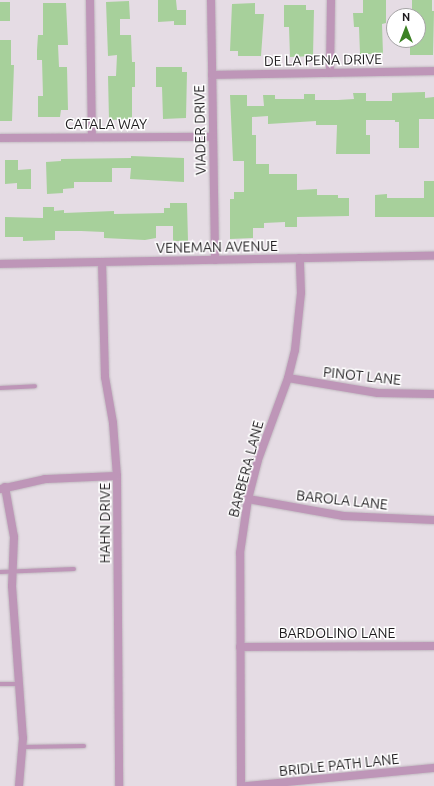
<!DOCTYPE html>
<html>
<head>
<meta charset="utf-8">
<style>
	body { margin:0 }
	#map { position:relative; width:434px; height:786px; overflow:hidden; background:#e5dce4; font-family:Ubuntu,sans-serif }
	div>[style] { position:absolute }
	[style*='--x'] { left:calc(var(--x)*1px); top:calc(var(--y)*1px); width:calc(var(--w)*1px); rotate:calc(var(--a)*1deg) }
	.building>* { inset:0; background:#a7d09b; transform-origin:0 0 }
	.roads { filter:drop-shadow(0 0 1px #c1b9c0) drop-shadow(0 0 1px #c1b9c0) }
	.lane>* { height:4px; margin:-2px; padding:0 2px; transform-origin:2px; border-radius:2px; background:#be96b8 }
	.street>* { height:8px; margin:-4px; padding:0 4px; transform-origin:4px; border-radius:4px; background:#be96b8 }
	span { translate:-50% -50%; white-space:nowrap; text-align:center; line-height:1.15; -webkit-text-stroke:3px #fff; paint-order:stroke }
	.street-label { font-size:14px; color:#1d1a1d }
	.north { position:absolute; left:386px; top:8px; width:40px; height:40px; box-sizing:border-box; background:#fff; border:1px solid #a5a3a5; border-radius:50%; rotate:0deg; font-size:11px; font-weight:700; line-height:16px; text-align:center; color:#1d1a1d }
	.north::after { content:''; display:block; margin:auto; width:14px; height:18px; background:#3c8124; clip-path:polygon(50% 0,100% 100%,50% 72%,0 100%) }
</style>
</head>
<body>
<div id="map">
	<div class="building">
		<i style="clip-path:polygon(158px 0,176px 0,177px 10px,186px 10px,186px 25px,174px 25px,174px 21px,158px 22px)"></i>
		<i style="clip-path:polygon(363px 0,386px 0,386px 23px,382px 24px,383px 54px,360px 54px,359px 27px,354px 27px,353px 13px,363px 13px)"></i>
		<i style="clip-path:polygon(412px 0,432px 0,432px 11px,434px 11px,433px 55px,410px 55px,410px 40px,418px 40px,418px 16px,412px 16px)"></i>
		<i style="clip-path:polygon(129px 1px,130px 19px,120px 19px,120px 35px,131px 35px,132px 62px,135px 62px,135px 87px,132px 87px,132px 119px,109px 120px,108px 76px,116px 76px,117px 55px,108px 56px,106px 2px)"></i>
		<i style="left:0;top:2px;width:10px;height:19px"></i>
		<i style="clip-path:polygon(43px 3px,66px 3px,68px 45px,58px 45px,59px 67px,67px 67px,68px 110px,61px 110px,60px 117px,38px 117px,38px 96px,43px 96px,42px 60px,37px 60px,37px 50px,38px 35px,43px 35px)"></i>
		<i style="clip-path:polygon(255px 3px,255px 14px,264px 14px,261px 56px,238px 56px,238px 51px,230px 51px,232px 4px)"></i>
		<i style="clip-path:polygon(284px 5px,306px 5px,306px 10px,314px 10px,313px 56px,290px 57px,289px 27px,284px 27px)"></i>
		<i style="clip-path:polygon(0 40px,11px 40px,11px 65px,14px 65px,12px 121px,0 121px)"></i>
		<i style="clip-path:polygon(156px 67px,182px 67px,182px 72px,187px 72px,186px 118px,163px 119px,162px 87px,156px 87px)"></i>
		<i style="clip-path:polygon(425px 92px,425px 98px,434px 97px,434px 119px,419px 119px,419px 148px,399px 148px,399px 122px,395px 122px,395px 120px,366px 120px,366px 135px,370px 135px,370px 154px,336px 154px,337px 125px,316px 125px,316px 121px,268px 124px,268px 116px,252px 117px,252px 135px,256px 135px,256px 164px,269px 164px,269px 174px,297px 174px,297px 190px,317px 189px,317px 195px,338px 195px,338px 198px,349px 198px,349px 216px,297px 217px,297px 227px,285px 227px,285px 222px,264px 223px,264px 228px,253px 228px,253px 238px,230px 239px,230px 199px,234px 199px,234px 192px,244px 192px,244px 161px,233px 161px,230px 95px,247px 95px,247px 106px,264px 106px,263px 95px,275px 95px,275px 99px,304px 99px,304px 94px,315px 94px,315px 100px,338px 100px,354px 99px,353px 93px,366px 93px,366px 101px,392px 101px,392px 93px)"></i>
		<i style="clip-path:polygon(131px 156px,184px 158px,184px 182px,130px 179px,131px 168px,112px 168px,112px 182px,74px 182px,74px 188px,63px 189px,63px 193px,47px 194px,46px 162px,61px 161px,61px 159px,131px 158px)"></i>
		<i style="clip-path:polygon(5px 160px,18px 160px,18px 170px,31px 169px,31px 189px,17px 189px,17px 183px,5px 184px)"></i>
		<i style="clip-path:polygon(424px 181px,434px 181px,434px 217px,375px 217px,375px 195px,387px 194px,387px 198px,424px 198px)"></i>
		<i style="clip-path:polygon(170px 203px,187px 203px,188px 241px,173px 241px,173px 226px,156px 226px,156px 238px,145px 240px,104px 238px,104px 232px,81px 231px,55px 231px,55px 240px,23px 241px,23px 237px,5px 237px,5px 217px,43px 218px,43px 207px,54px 207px,54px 211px,64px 210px,64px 213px,114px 211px,114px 214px,164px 213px,164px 208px,170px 208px)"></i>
	</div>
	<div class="roads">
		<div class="lane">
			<i style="--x:0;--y:388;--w:35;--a:-3"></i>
			<i style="--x:0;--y:572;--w:74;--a:-2.3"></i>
			<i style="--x:0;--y:684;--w:19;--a:0"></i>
			<i style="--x:22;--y:747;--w:62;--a:-0.9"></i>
		</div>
		<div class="street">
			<i style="--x:90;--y:0;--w:137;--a:89.2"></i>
			<i style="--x:211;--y:0;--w:260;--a:89.1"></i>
			<i style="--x:330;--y:73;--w:73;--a:-89.2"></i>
			<i style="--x:212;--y:75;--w:222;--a:-1"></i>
			<i style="--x:0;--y:138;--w:213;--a:-0.3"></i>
			<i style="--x:102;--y:262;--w:115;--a:88.5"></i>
			<i style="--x:105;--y:377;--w:47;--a:80.1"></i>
			<i style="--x:113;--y:423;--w:53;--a:85.7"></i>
			<i style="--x:117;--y:476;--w:310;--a:89.6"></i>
			<i style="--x:0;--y:264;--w:434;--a:-1.1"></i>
			<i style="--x:288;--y:378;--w:91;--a:9.5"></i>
			<i style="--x:378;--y:393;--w:56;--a:1"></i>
			<i style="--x:5;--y:487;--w:51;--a:79.8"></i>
			<i style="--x:14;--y:537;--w:49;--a:92.3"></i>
			<i style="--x:12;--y:586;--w:152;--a:85.9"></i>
			<i style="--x:23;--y:738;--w:48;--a:94.8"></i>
			<i style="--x:1;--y:489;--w:45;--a:-12.8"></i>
			<i style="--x:45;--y:479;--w:72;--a:-2.4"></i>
			<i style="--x:248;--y:499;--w:97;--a:10.1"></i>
			<i style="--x:343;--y:516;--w:91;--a:2.5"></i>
			<i style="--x:240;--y:647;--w:194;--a:-0.3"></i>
			<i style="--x:241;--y:786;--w:233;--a:-90.2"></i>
			<i style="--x:240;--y:553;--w:55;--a:-81.6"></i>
			<i style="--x:248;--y:499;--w:40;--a:-75.6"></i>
			<i style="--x:258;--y:460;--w:87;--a:-69.9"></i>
			<i style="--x:288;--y:378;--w:29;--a:-76"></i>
			<i style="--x:295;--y:350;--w:57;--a:-84"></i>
			<i style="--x:301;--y:293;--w:35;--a:-92"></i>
			<i style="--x:246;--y:786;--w:189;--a:-5.5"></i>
		</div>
	</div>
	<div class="street-label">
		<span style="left:323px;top:60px;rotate:-1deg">DE LA PENA DRIVE</span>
		<span style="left:106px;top:124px">CATALA WAY</span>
		<span style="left:200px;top:130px;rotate:-91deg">VIADER DRIVE</span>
		<span style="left:217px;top:247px;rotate:-1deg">VENEMAN AVENUE</span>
		<span style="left:362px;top:376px;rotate:6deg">PINOT LANE</span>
		<span style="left:246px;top:469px;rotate:-75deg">BARBERA LANE</span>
		<span style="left:342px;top:500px;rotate:6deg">BAROLA LANE</span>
		<span style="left:105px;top:523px;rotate:-90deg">HAHN DRIVE</span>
		<span style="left:337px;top:633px">BARDOLINO LANE</span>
		<span style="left:339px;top:765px;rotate:-6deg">BRIDLE PATH LANE</span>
	</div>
	<div class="north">N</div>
</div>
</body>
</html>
